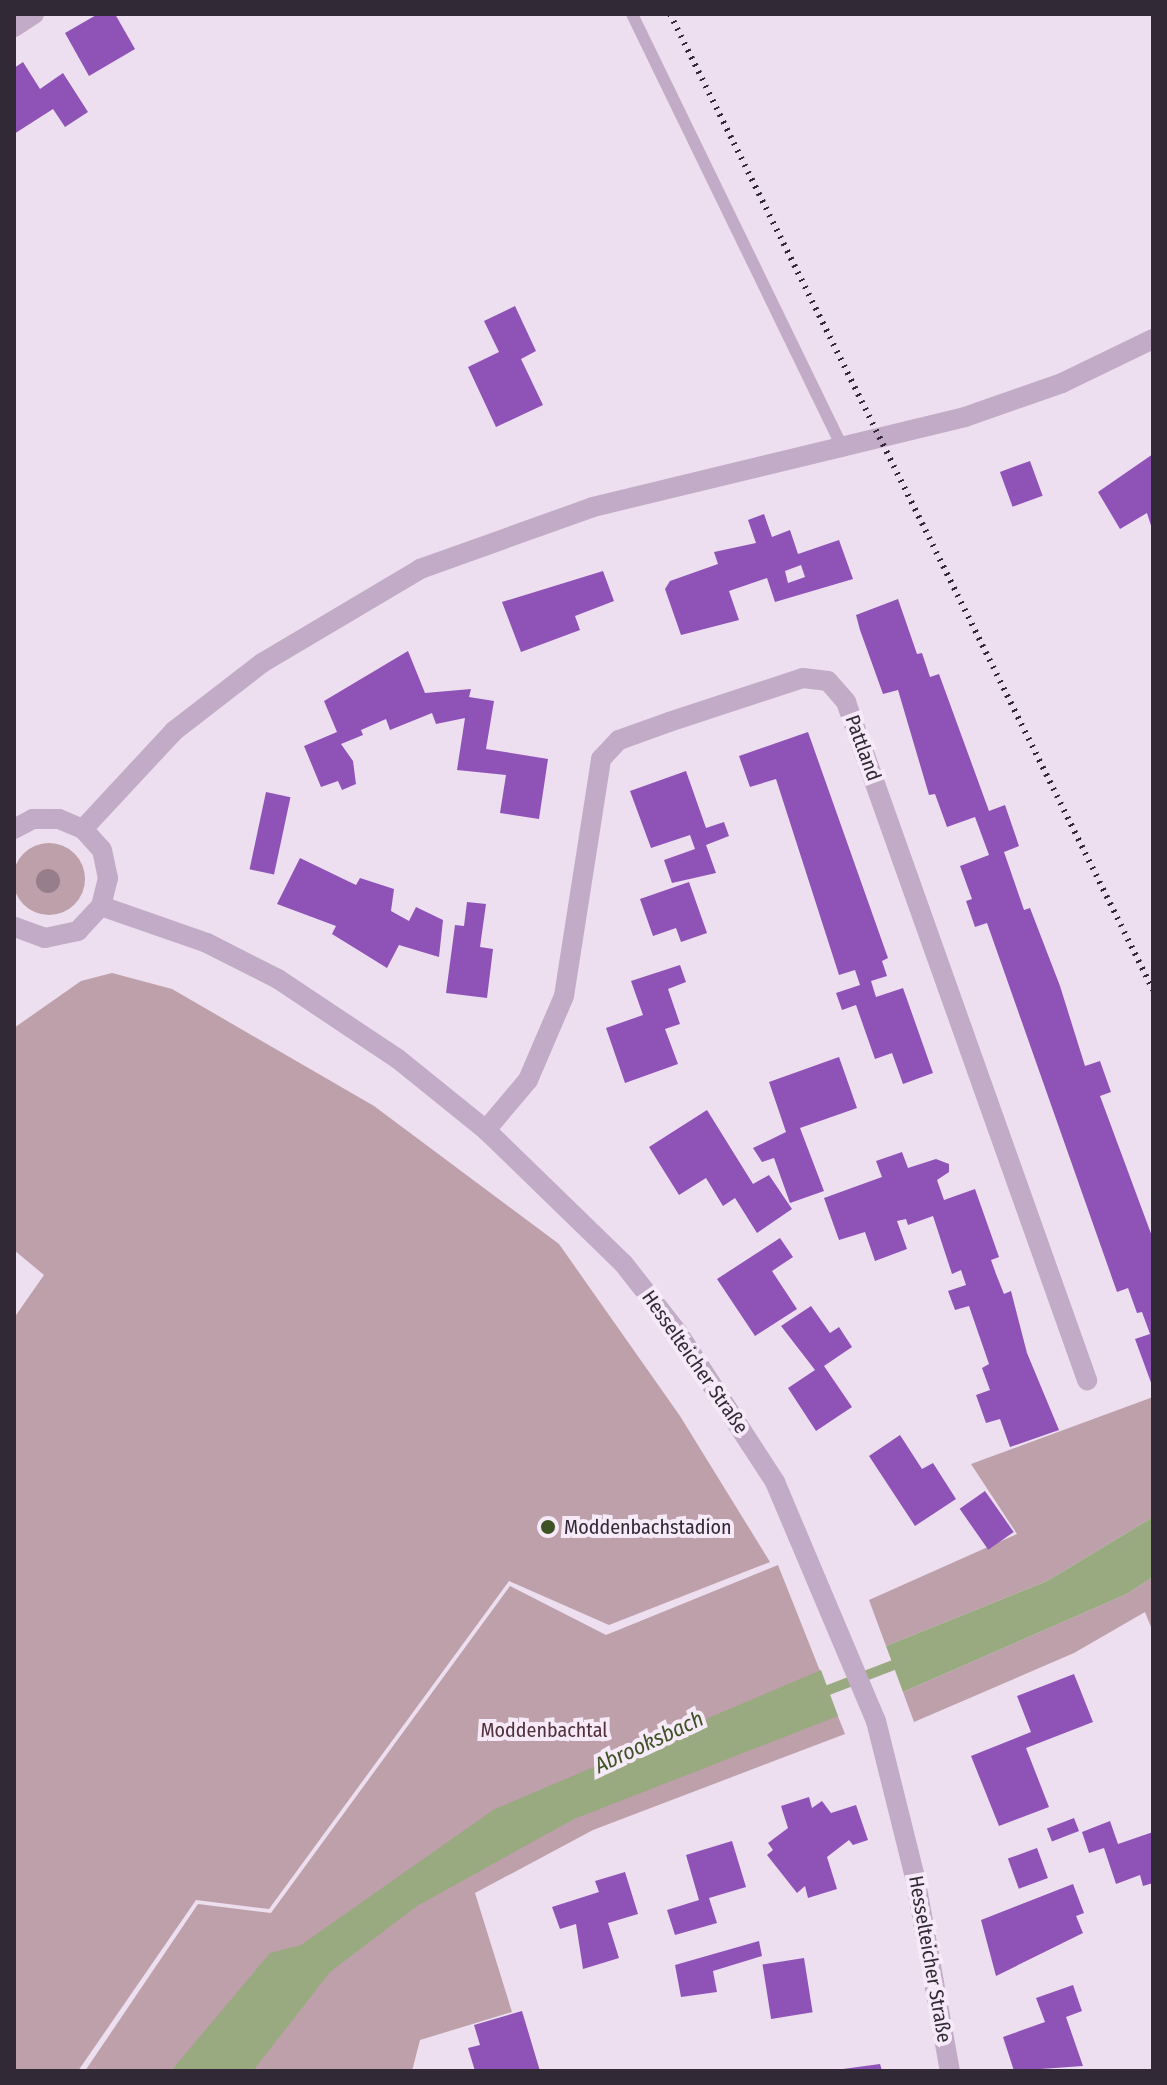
<!DOCTYPE html>
<html>
<head>
<meta charset="utf-8">
<style>
	body { margin:0 }
	#map { position:relative; width:1167px; height:2085px; overflow:hidden; background:#eddef0; font-family:"Fira Sans Condensed",sans-serif }
	div>[style] { position:absolute }
	[style*='--x'] { left:calc(var(--x)*1px); top:calc(var(--y)*1px); width:calc(var(--w)*1px); rotate:calc(var(--a)*1deg) }
	.green>* { inset:0; background:#bda0a9 }
	.round { border-radius:50% }
	.water>* { inset:0; background:#99a980 }
	.stream>* { height:10px; margin:-5px; padding:0 5px; transform-origin:5px; border-radius:5px; background:#99a980 }
	.building>* { inset:0; background:#8f53b8; transform-origin:0 0 }
	.service>* { height:12px; margin:-6px; padding:0 6px; transform-origin:6px; border-radius:6px; background:#c1abc6 }
	.minor>* { height:20px; margin:-10px; padding:0 10px; transform-origin:10px; border-radius:10px; background:#c1abc6 }
	.tertiary>* { height:20px; margin:-10px; padding:0 10px; transform-origin:10px; border-radius:10px; background:#c1abc6 }
	.rail>* { height:6px; margin-top:-3px; transform-origin:0; background:repeating-linear-gradient(90deg,#312935 0 2px,transparent 0 8px) }
	.trees>* { width:24px; height:24px; margin:-12px; border-radius:50%; background:#977e8b }
	.dots>* { width:22px; height:22px; translate:-50% -50%; box-sizing:border-box; border:4px solid #f6eaf8; border-radius:50% }
	span { translate:-50% -50%; white-space:nowrap; text-align:center; line-height:1.15; -webkit-text-stroke:8px #f6eaf8; paint-order:stroke }
	.street-label { font-size:20px; color:#312935 }
	.poi-label { font-size:20px; color:#312935 }
	.left { translate:0 -50%; text-align:left }
	.park-label { font-size:20px; color:#513039 }
	.water-label { font-size:22px; color:#3f5224; font-style:italic }
	.frame { position:absolute; inset:0; border:16px solid #312935; pointer-events:none }
</style>
</head>
<body>
<div id="map">
	<div class="green">
		<i class="round" style="left:13px;top:843px;width:72px;height:72px"></i>
		<i style="clip-path:polygon(112px 973px,172px 989px,374px 1106px,559px 1244px,680px 1416px,770px 1562px,609px 1625px,509px 1581px,269px 1909px,196px 1900px,78px 2071px,14px 2071px,14px 1318px,44px 1275px,14px 1250px,14px 1028px,81px 981px)"></i>
		<i style="clip-path:polygon(1153px 1397px,1153px 1517px,1047px 1581px,886px 1646px,869px 1600px,1017px 1534px,971px 1464px)"></i>
		<i style="clip-path:polygon(778px 1565px,845px 1734px,593px 1830px,475px 1893px,512px 2012px,420px 2040px,412px 2071px,85px 2071px,198px 1904px,271px 1913px,510px 1586px,606px 1635px)"></i>
		<i style="clip-path:polygon(1153px 1577px,1153px 1632px,1145px 1612px,1074px 1653px,914px 1722px,903px 1692px,1127px 1594px)"></i>
	</div>
	<div class="water">
		<i style="clip-path:polygon(1153px 1517px,1153px 1577px,1127px 1594px,903px 1692px,886px 1646px,1047px 1581px)"></i>
		<i style="clip-path:polygon(821px 1670px,838px 1716px,574px 1819px,417px 1906px,330px 1972px,253px 2071px,171px 2071px,270px 1953px,301px 1945px,493px 1810px)"></i>
	</div>
	<div class="stream">
		<i style="--x:818;--y:1694;--w:92;--a:-21"></i>
	</div>
	<div class="building">
		<i style="clip-path:polygon(98px 14px,115px 14px,135px 49px,89px 76px,65px 33px)"></i>
		<i style="clip-path:polygon(23px 62px,40px 89px,63px 73px,88px 112px,65px 127px,53px 109px,14px 134px,14px 68px)"></i>
		<i style="clip-path:polygon(515px 306px,536px 351px,521px 359px,543px 405px,496px 427px,468px 367px,499px 352px,484px 321px)"></i>
		<i style="clip-path:polygon(1153px 454px,1153px 532px,1147px 513px,1120px 529px,1098px 492px)"></i>
		<i style="left:1030px;top:461px;width:37px;height:32px;rotate:70deg"></i>
		<i style="clip-path:polygon(evenodd,764px 514px,772px 537px,790px 530px,798px 554px,839px 540px,853px 579px,775px 602px,767px 578px,729px 591px,739px 620px,681px 635px,665px 589px,670px 581px,718px 564px,714px 552px,756px 543px,748px 520px,764px 514px,801px 565px,805px 577px,788px 583px,785px 571px,801px 565px)"></i>
		<i style="clip-path:polygon(603px 571px,614px 601px,575px 616px,580px 630px,521px 652px,502px 602px)"></i>
		<i style="clip-path:polygon(898px 599px,917px 654px,922px 653px,930px 677px,939px 674px,989px 811px,1005px 805px,1019px 846px,1004px 852px,1024px 910px,1030px 908px,1060px 986px,1085px 1066px,1100px 1061px,1111px 1092px,1100px 1096px,1153px 1239px,1153px 1388px,1135px 1339px,1150px 1334px,1142px 1312px,1137px 1313px,1128px 1288px,1117px 1292px,987px 923px,975px 927px,966px 901px,972px 899px,960px 866px,989px 855px,975px 817px,947px 827px,935px 794px,929px 795px,898px 690px,883px 694px,860px 630px,856px 615px)"></i>
		<i style="clip-path:polygon(408px 651px,425px 693px,471px 689px,469px 697px,494px 701px,486px 749px,548px 759px,539px 819px,500px 813px,506px 775px,457px 770px,465px 718px,436px 724px,432px 713px,390px 730px,386px 719px,361px 730px,363px 735px,341px 744px,353px 761px,356px 784px,342px 790px,338px 781px,321px 787px,304px 746px,337px 732px,324px 701px)"></i>
		<i style="clip-path:polygon(808px 732px,888px 958px,882px 961px,887px 976px,871px 981px,876px 997px,903px 988px,933px 1073px,903px 1084px,892px 1053px,875px 1059px,856px 1005px,842px 1010px,836px 993px,860px 985px,855px 970px,839px 975px,776px 779px,750px 787px,739px 756px)"></i>
		<i style="clip-path:polygon(686px 771px,706px 828px,724px 822px,729px 836px,706px 845px,716px 873px,672px 883px,664px 860px,695px 849px,690px 835px,651px 848px,630px 791px)"></i>
		<i style="left:266px;top:792px;width:25px;height:79px;rotate:12deg"></i>
		<i style="clip-path:polygon(300px 858px,356px 885px,360px 878px,394px 889px,391px 911px,409px 921px,416px 907px,443px 920px,439px 957px,399px 945px,387px 968px,332px 934px,336px 926px,277px 904px)"></i>
		<i style="clip-path:polygon(689px 882px,707px 933px,681px 942px,676px 928px,653px 936px,640px 899px)"></i>
		<i style="clip-path:polygon(467px 902px,486px 904px,480px 947px,493px 949px,487px 998px,446px 993px,455px 925px,464px 926px)"></i>
		<i style="clip-path:polygon(680px 965px,686px 982px,668px 989px,680px 1024px,665px 1029px,678px 1064px,625px 1083px,606px 1028px,643px 1015px,631px 981px)"></i>
		<i style="clip-path:polygon(839px 1057px,857px 1108px,800px 1128px,824px 1191px,790px 1203px,774px 1158px,762px 1162px,753px 1148px,786px 1132px,769px 1082px)"></i>
		<i style="clip-path:polygon(707px 1110px,753px 1184px,769px 1175px,792px 1209px,757px 1233px,735px 1198px,723px 1206px,706px 1178px,679px 1195px,649px 1147px)"></i>
		<i style="clip-path:polygon(902px 1152px,908px 1168px,936px 1159px,949px 1164px,949px 1172px,937px 1180px,944px 1200px,975px 1189px,999px 1257px,991px 1260px,996px 1274px,1004px 1294px,1011px 1291px,1027px 1353px,1059px 1430px,1010px 1447px,1000px 1419px,986px 1423px,976px 1395px,990px 1390px,982px 1368px,989px 1364px,969px 1306px,955px 1310px,948px 1291px,966px 1285px,961px 1270px,952px 1274px,933px 1216px,908px 1225px,906px 1219px,897px 1221px,907px 1249px,875px 1261px,865px 1232px,839px 1240px,824px 1198px,882px 1177px,876px 1161px)"></i>
		<i style="clip-path:polygon(780px 1238px,793px 1257px,772px 1271px,797px 1309px,755px 1336px,717px 1279px)"></i>
		<i style="clip-path:polygon(811px 1306px,830px 1333px,839px 1327px,852px 1347px,824px 1366px,852px 1407px,816px 1431px,788px 1388px,815px 1370px,781px 1326px)"></i>
		<i style="clip-path:polygon(900px 1435px,922px 1469px,933px 1463px,956px 1499px,915px 1526px,869px 1456px)"></i>
		<i style="left:985px;top:1491px;width:50px;height:31px;rotate:55deg"></i>
		<i style="clip-path:polygon(1074px 1674px,1093px 1722px,1026px 1748px,1049px 1807px,999px 1826px,971px 1756px,1031px 1732px,1017px 1696px)"></i>
		<i style="clip-path:polygon(809px 1797px,812px 1808px,822px 1801px,831px 1813px,856px 1805px,868px 1840px,853px 1845px,849px 1840px,827px 1857px,837px 1889px,808px 1898px,805px 1886px,797px 1893px,767px 1855px,773px 1850px,768px 1843px,788px 1828px,781px 1806px)"></i>
		<i style="left:1074px;top:1818px;width:14px;height:29px;rotate:69deg"></i>
		<i style="clip-path:polygon(1110px 1821px,1118px 1844px,1153px 1832px,1153px 1883px,1143px 1886px,1140px 1875px,1116px 1884px,1104px 1848px,1089px 1853px,1082px 1832px)"></i>
		<i style="clip-path:polygon(732px 1841px,746px 1887px,709px 1898px,717px 1923px,675px 1935px,667px 1910px,699px 1900px,686px 1855px)"></i>
		<i style="left:1037px;top:1848px;width:32px;height:31px;rotate:70deg"></i>
		<i style="clip-path:polygon(625px 1872px,638px 1914px,608px 1923px,619px 1958px,583px 1969px,576px 1924px,560px 1929px,552px 1907px,599px 1892px,595px 1881px)"></i>
		<i style="clip-path:polygon(1073px 1884px,1084px 1913px,1076px 1916px,1083px 1933px,996px 1976px,981px 1920px)"></i>
		<i style="clip-path:polygon(759px 1941px,762px 1956px,713px 1971px,717px 1992px,681px 1997px,675px 1965px)"></i>
		<i style="left:804px;top:1958px;width:55px;height:42px;rotate:81deg"></i>
		<i style="clip-path:polygon(1073px 1985px,1082px 2011px,1066px 2017px,1083px 2066px,1014px 2071px,1003px 2037px,1045px 2022px,1036px 1998px)"></i>
		<i style="clip-path:polygon(522px 2011px,540px 2071px,475px 2071px,468px 2048px,480px 2045px,474px 2025px)"></i>
		<i style="clip-path:polygon(880px 2064px,882px 2071px,843px 2071px,843px 2069px)"></i>
	</div>
	<div class="service">
		<i style="--x:632;--y:14;--w:485;--a:64.1"></i>
	</div>
	<div class="minor">
		<i style="--x:14;--y:27;--w:24;--a:-33"></i>
		<i style="--x:101;--y:906;--w:112;--a:19.2"></i>
		<i style="--x:207;--y:943;--w:80;--a:26.9"></i>
		<i style="--x:278;--y:979;--w:144;--a:33.7"></i>
		<i style="--x:398;--y:1059;--w:113;--a:38.9"></i>
		<i style="--x:486;--y:1130;--w:191;--a:44.2"></i>
		<i style="--x:623;--y:1263;--w:89;--a:51.8"></i>
		<i style="--x:678;--y:1333;--w:178;--a:56.9"></i>
		<i style="--x:775;--y:1482;--w:259;--a:67.1"></i>
		<i style="--x:876;--y:1721;--w:161;--a:76"></i>
		<i style="--x:915;--y:1877;--w:197;--a:79.8"></i>
		<i style="--x:486;--y:1130;--w:65;--a:-50"></i>
		<i style="--x:528;--y:1080;--w:91;--a:-66.8"></i>
		<i style="--x:564;--y:996;--w:240;--a:-81.1"></i>
		<i style="--x:601;--y:759;--w:26;--a:-47"></i>
		<i style="--x:619;--y:740;--w:53;--a:-19.8"></i>
		<i style="--x:669;--y:722;--w:141;--a:-18.2"></i>
		<i style="--x:803;--y:678;--w:25;--a:7"></i>
		<i style="--x:828;--y:681;--w:28;--a:49"></i>
		<i style="--x:846;--y:702;--w:720;--a:70.43"></i>
	</div>
	<div class="tertiary">
		<i style="--x:14;--y:829;--w:21;--a:-28"></i>
		<i style="--x:33;--y:819;--w:26;--a:0"></i>
		<i style="--x:59;--y:819;--w:26;--a:23"></i>
		<i style="--x:83;--y:829;--w:28;--a:48"></i>
		<i style="--x:102;--y:850;--w:29;--a:78"></i>
		<i style="--x:108;--y:878;--w:29;--a:104"></i>
		<i style="--x:101;--y:906;--w:34;--a:133"></i>
		<i style="--x:78;--y:931;--w:34;--a:168"></i>
		<i style="--x:45;--y:938;--w:33;--a:-160"></i>
		<i style="--x:83;--y:829;--w:134;--a:-47.1"></i>
		<i style="--x:174;--y:731;--w:111;--a:-37.7"></i>
		<i style="--x:262;--y:663;--w:184;--a:-30.7"></i>
		<i style="--x:420;--y:569;--w:184;--a:-19.7"></i>
		<i style="--x:593;--y:507;--w:383;--a:-13.6"></i>
		<i style="--x:965;--y:417;--w:103;--a:-19.3"></i>
		<i style="--x:1062;--y:383;--w:101;--a:-25.8"></i>
	</div>
	<div class="rail">
		<i style="--x:670;--y:14;--w:1089;--a:63.67"></i>
	</div>
	<div class="trees">
		<i style="left:48px;top:881px"></i>
	</div>
	<div class="dots">
		<i style="left:548px;top:1527px;background:#3f5224"></i>
	</div>
	<div class="street-label">
		<span style="left:863px;top:748px;rotate:70deg">Pattland</span>
		<span style="left:695px;top:1362px;rotate:55deg">Hesselteicher Straße</span>
		<span style="left:930px;top:1959px;rotate:80deg">Hesselteicher Straße</span>
	</div>
	<div class="poi-label">
		<span class="left" style="left:564px;top:1527px">Moddenbachstadion</span>
	</div>
	<div class="park-label">
		<span style="left:544px;top:1730px">Moddenbachtal</span>
	</div>
	<div class="water-label">
		<span style="left:649px;top:1742px;rotate:-25deg">Abrooksbach</span>
	</div>
	<div class="frame"></div>
</div>
</body>
</html>
